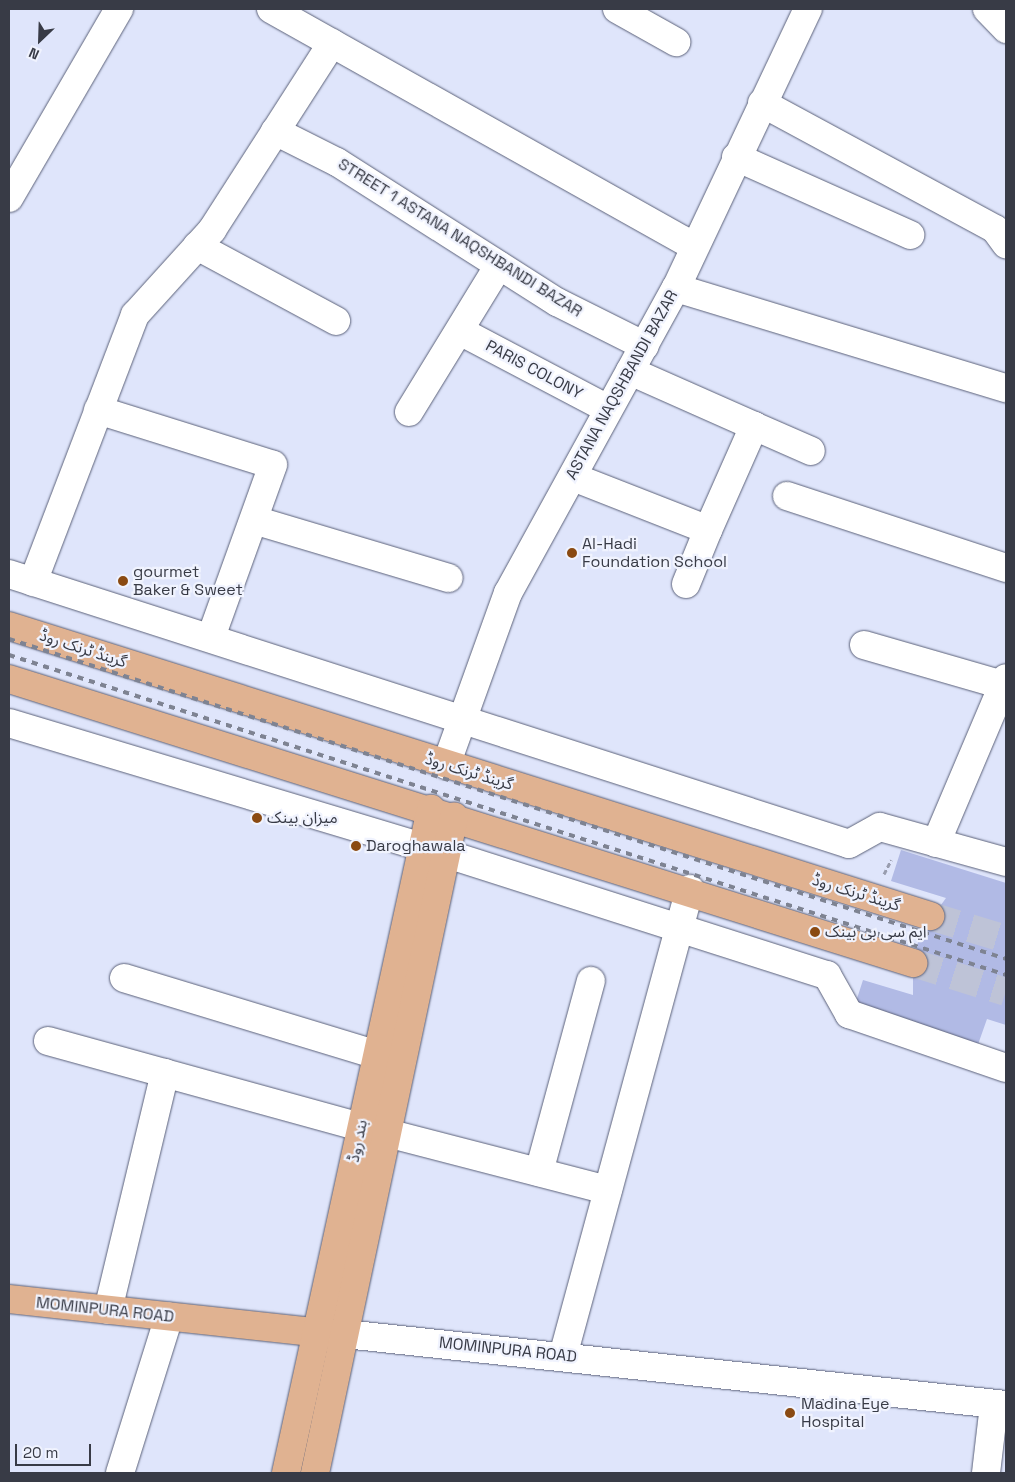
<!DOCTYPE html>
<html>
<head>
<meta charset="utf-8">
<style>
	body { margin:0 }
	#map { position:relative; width:1015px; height:1482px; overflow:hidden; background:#dfe5fb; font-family:"Space Grotesk","Noto Sans Arabic",sans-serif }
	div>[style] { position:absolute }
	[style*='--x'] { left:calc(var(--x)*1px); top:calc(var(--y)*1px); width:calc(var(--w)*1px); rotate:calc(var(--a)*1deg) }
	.building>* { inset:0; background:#b1bae5 }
	.major-tunnel>* { height:28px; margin-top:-14px; transform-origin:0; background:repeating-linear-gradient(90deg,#bec3d7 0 28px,transparent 0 42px) }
	.path>* { height:3px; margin-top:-1.5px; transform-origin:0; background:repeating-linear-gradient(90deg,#999daf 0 5px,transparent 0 7.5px) }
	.roads { filter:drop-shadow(0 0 1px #5b6179) drop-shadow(0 0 1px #5b6179) }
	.minor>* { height:28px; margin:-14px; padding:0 14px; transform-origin:14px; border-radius:14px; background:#fff }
	.major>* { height:28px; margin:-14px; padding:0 14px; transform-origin:14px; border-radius:14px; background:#e0b291 }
	.rail>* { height:4px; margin-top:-2px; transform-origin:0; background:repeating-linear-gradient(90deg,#7e8392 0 6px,transparent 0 12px) }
	.dots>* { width:14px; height:14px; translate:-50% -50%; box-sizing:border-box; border:2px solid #f0f3fe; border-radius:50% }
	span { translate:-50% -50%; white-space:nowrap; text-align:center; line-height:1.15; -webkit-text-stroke:4.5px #f0f3fe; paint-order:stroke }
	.street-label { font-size:16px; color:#383b46 }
	.poi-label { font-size:16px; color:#383b46 }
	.left { translate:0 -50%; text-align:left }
	.frame { position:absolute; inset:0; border:10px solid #383b46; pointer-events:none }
	.north { position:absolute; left:15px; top:15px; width:50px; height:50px; -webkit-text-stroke:4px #f0f3fe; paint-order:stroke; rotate:204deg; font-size:14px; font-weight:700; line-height:20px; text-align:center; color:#383b46 }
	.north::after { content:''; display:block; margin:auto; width:18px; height:22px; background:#383b46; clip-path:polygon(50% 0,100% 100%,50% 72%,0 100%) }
	.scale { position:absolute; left:15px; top:1444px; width:76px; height:22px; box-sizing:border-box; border:2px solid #383b46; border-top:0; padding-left:6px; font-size:15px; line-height:18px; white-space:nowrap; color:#383b46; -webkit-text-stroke:4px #f0f3fe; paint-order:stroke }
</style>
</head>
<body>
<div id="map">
	<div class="building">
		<i style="clip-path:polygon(901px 850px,1006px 883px,1006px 1025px,987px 1019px,975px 1053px,853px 1011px,863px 980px,913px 995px,913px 963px,920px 934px,946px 898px,891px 881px)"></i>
	</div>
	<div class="major-tunnel">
		<i style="--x:930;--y:916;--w:79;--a:16.8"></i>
		<i style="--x:913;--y:963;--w:97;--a:17.3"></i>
	</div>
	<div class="path">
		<i style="--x:884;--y:874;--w:16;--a:-63"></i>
	</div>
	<div class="roads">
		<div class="minor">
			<i style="--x:271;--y:9;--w:485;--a:29.3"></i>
			<i style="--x:617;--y:9;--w:68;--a:29.2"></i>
			<i style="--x:987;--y:9;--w:28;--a:46"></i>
			<i style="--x:762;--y:103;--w:265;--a:28.4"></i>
			<i style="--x:995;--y:229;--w:19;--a:54"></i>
			<i style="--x:275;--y:131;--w:69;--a:26.6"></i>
			<i style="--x:337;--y:162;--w:261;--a:32.5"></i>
			<i style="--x:557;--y:302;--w:98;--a:26.6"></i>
			<i style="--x:736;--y:157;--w:191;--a:24.1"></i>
			<i style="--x:9;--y:198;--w:219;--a:-59.8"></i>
			<i style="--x:197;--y:246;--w:158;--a:28.3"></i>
			<i style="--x:676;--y:288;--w:345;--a:16.9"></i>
			<i style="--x:460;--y:331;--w:167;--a:27.8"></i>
			<i style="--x:630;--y:371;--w:136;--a:23.9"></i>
			<i style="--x:98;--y:410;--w:183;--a:17.4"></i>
			<i style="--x:273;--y:465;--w:183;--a:109.8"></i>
			<i style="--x:409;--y:412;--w:172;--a:-58.5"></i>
			<i style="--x:573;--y:477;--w:145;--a:21.4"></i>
			<i style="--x:708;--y:530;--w:114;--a:-66.1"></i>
			<i style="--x:754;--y:426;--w:62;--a:23.7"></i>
			<i style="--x:787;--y:496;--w:231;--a:18.2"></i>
			<i style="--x:254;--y:520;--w:203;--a:16.6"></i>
			<i style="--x:9;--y:574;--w:882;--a:17.82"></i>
			<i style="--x:849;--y:844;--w:35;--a:-29"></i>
			<i style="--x:880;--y:827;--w:131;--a:15.5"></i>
			<i style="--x:33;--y:582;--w:286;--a:-69.1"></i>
			<i style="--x:135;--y:315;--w:115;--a:-47.8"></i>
			<i style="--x:212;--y:230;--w:222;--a:-57.3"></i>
			<i style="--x:686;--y:584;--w:58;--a:-67.8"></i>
			<i style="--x:864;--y:645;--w:148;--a:16.1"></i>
			<i style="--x:9;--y:723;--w:457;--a:16.7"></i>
			<i style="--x:447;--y:854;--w:399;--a:17.7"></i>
			<i style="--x:827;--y:975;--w:45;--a:60.6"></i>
			<i style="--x:849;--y:1014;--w:166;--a:19"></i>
			<i style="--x:446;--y:765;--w:183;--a:-70.2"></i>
			<i style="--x:508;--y:593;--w:348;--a:-61.2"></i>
			<i style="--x:676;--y:288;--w:309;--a:-64.7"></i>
			<i style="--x:936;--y:843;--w:179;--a:-67"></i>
			<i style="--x:124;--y:978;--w:264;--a:16.9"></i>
			<i style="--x:48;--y:1041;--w:325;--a:15.4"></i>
			<i style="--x:387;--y:1133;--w:228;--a:14.5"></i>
			<i style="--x:539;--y:1172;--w:198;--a:-74.8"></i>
			<i style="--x:108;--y:1310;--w:244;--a:-76.5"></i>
			<i style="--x:345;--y:1334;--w:665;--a:6.13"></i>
			<i style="--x:563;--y:1356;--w:484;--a:-74.8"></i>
			<i style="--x:120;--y:1473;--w:164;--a:-72.6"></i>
			<i style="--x:986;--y:1473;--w:68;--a:-83.3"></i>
		</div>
		<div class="major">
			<i style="--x:9;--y:626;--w:966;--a:17.48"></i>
			<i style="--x:9;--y:679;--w:948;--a:17.44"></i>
			<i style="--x:9;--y:1299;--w:326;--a:6.2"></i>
			<i style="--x:286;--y:1473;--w:680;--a:-77.68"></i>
			<i style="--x:315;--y:1473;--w:671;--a:-78.04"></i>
		</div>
	</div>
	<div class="rail">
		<i style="--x:9;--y:639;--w:1047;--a:17.79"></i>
		<i style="--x:9;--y:655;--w:1047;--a:17.79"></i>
	</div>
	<div class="dots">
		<i style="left:572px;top:553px;background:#8a4a12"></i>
		<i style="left:123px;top:581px;background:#8a4a12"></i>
		<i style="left:257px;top:818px;background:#8a4a12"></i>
		<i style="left:356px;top:846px;background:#8a4a12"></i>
		<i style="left:815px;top:932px;background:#8a4a12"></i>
		<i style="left:790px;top:1413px;background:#8a4a12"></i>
	</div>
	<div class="street-label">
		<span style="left:460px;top:238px;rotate:32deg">STREET 1 ASTANA NAQSHBANDI BAZAR</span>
		<span style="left:534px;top:370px;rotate:28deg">PARIS COLONY</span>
		<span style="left:622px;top:385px;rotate:-61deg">ASTANA NAQSHBANDI BAZAR</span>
		<span style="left:83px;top:649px;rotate:18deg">گرینڈ ٹرنک روڈ</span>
		<span style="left:469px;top:772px;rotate:17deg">گرینڈ ٹرنک روڈ</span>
		<span style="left:856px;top:893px;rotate:17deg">گرینڈ ٹرنک روڈ</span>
		<span style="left:358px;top:1141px;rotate:-78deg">بند روڈ</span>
		<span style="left:105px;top:1310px;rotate:6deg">MOMINPURA ROAD</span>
		<span style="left:508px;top:1350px;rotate:6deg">MOMINPURA ROAD</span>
	</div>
	<div class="poi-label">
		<span class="left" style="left:582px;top:553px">Al-Hadi<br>Foundation School</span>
		<span class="left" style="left:133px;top:581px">gourmet<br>Baker &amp; Sweet</span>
		<span class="left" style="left:267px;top:818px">میزان بینک</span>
		<span class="left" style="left:366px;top:846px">Daroghawala</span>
		<span class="left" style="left:825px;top:932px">ایم سی بی بینک</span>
		<span class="left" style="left:801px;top:1413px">Madina Eye<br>Hospital</span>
	</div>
	<div class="frame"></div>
	<div class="north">N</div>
	<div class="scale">20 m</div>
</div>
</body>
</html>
